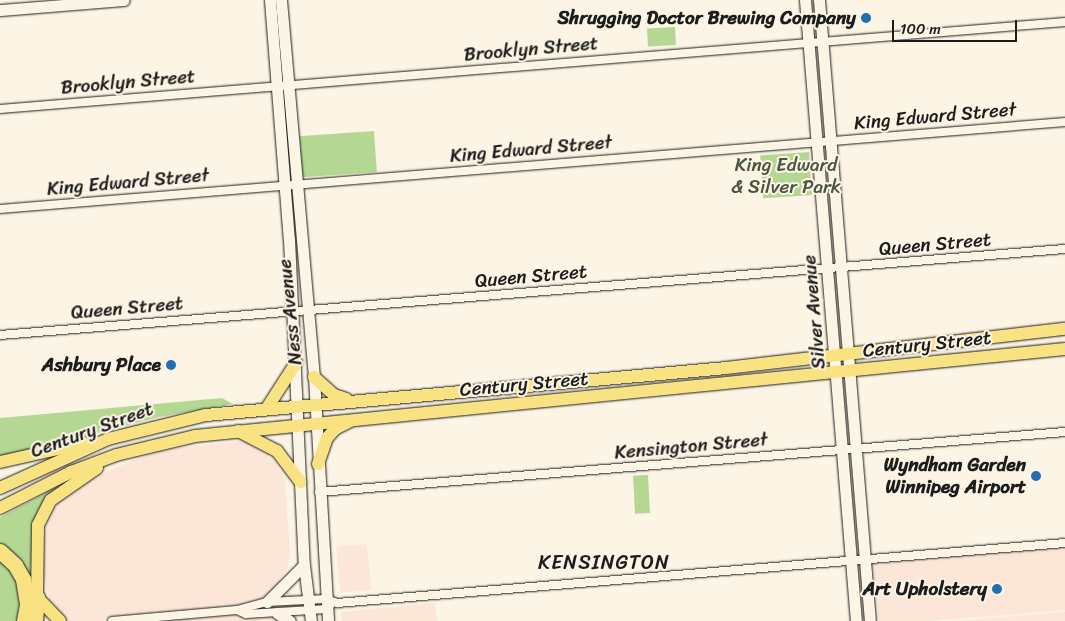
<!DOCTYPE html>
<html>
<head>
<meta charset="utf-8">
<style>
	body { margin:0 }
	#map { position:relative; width:1065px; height:621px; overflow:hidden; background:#fcf5e5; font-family:Sriracha,sans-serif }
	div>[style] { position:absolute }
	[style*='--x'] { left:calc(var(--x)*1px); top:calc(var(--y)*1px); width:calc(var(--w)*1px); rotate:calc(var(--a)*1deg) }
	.built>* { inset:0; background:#fce6d7; transform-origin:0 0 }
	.green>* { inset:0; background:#b4d893; transform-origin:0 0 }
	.roads { filter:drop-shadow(0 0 1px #1c1c1c) drop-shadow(0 0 1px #1c1c1c) }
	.street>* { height:8px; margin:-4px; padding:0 4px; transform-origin:4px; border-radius:4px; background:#fcf5e5 }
	.secondary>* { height:11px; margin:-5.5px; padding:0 5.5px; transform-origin:5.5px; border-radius:5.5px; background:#fcf5e5 }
	.primary>* { height:12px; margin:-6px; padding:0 6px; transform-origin:6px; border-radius:6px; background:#f8e281 }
	.highway>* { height:15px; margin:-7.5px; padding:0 7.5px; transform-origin:7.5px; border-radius:7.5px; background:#f8e281 }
	.dots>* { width:14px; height:14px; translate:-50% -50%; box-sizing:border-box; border:2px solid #fcf5e5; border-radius:50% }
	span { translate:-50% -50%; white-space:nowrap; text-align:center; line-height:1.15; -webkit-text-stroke:4px #fcf5e5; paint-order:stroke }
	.poi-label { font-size:19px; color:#1c1c1c; font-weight:700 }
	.right { translate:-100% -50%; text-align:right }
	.street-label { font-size:19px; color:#1c1c1c }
	.park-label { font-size:19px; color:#4a5440 }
	.neighbourhood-label { font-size:20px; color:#1c1c1c; letter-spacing:1px }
	.scale { position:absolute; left:892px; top:20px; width:125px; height:22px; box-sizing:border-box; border:2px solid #1c1c1c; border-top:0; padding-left:6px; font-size:15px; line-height:18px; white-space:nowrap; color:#1c1c1c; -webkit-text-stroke:4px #fcf5e5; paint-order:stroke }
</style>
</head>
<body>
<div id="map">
	<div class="built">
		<i style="clip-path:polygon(240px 441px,258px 445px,271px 453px,268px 457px,275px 462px,285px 481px,290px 555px,287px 570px,279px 579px,295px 598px,298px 621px,53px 621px,43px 569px,42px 538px,49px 514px,62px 499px,90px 480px,128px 462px,164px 450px)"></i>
		<i style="left:367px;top:544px;width:46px;height:31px;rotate:85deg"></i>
		<i style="clip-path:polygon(1065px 545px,1065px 610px,929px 621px,879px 621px,873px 561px)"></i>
		<i style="clip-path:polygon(435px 603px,437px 621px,342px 621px,341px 612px)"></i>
		<i style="clip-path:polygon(1065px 612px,1065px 621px,957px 621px)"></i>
	</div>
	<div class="green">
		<i style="left:675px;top:27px;width:18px;height:28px;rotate:87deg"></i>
		<i style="left:374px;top:131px;width:41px;height:75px;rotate:86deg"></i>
		<i style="left:809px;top:152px;width:43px;height:49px;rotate:86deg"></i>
		<i style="clip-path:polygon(222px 398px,233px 404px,159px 417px,0 458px,0 418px)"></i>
		<i style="left:648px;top:475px;width:38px;height:15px;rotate:87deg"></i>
		<i style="clip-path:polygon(57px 487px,32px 531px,30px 608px,0 547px,0 517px)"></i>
		<i style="clip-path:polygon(0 557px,20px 585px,20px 621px,0 621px)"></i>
	</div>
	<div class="roads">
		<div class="street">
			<i style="--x:0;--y:109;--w:1069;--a:-4.67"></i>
			<i style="--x:0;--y:209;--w:1069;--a:-4.67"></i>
			<i style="--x:0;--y:335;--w:1068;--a:-4.62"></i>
			<i style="--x:319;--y:492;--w:748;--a:-4.6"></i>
			<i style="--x:237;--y:610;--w:10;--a:24"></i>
			<i style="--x:246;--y:614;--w:81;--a:-3.5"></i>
			<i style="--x:327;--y:609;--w:4;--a:-45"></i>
			<i style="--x:112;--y:621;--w:125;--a:-5"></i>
			<i style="--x:237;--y:610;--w:31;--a:-15"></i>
			<i style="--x:267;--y:602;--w:59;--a:-2.9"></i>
			<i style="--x:326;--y:599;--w:12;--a:20"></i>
			<i style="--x:337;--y:603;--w:730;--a:-4.71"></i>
		</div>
		<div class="secondary">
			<i style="--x:270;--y:0;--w:240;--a:85.5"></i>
			<i style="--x:289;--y:239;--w:326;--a:87.4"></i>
			<i style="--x:304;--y:565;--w:56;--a:82.9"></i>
			<i style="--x:281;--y:0;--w:378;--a:85"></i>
			<i style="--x:314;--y:377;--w:244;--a:86.7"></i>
			<i style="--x:805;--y:0;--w:623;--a:85.31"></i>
			<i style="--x:819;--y:0;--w:623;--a:85.31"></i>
			<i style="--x:0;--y:10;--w:124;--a:-4.6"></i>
			<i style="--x:267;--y:602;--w:52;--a:-45"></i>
			<i style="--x:277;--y:613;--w:15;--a:32"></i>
		</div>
		<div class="primary">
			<i style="--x:314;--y:377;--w:27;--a:42"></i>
			<i style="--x:334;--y:395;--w:13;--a:18"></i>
			<i style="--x:267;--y:408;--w:54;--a:-57.2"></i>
			<i style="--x:238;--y:431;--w:44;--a:27.1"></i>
			<i style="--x:277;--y:451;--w:39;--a:53"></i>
			<i style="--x:0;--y:462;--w:86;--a:-12.7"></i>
			<i style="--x:318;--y:464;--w:28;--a:-71"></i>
			<i style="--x:327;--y:438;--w:12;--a:-48"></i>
			<i style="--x:335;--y:429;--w:16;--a:-27"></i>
			<i style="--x:0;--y:488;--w:119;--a:-24.4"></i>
			<i style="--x:108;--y:439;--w:101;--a:-13.8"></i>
			<i style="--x:206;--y:415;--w:522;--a:-5.16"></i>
			<i style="--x:726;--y:368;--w:341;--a:-6.6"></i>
			<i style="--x:0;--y:508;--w:80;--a:-26.9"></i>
			<i style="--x:71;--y:472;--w:48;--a:-20.7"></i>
			<i style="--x:116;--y:455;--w:81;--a:-13.5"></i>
			<i style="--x:195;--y:436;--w:874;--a:-5.71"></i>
			<i style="--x:60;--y:621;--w:33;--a:-134"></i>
			<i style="--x:37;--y:597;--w:72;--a:-89.2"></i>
			<i style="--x:38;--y:525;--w:28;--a:-63"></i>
			<i style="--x:51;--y:500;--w:56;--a:-34.8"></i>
		</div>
		<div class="highway">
			<i style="--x:0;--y:551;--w:21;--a:43"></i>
			<i style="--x:15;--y:565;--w:16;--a:60"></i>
			<i style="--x:23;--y:579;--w:26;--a:81"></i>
			<i style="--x:27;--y:605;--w:16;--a:101"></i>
			<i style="--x:35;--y:621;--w:24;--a:-85"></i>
		</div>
	</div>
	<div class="dots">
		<i style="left:866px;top:18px;background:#1f6fb2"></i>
		<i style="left:171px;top:365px;background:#1f6fb2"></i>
		<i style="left:1036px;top:476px;background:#1f6fb2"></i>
		<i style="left:997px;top:589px;background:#1f6fb2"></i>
	</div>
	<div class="poi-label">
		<span class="right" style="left:856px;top:18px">Shrugging Doctor Brewing Company</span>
		<span class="right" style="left:161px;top:365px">Ashbury Place</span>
		<span class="right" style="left:1026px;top:476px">Wyndham Garden<br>Winnipeg Airport</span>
		<span class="right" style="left:987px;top:589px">Art Upholstery</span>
	</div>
	<div class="street-label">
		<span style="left:531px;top:49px;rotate:-5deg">Brooklyn Street</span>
		<span style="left:128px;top:82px;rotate:-5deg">Brooklyn Street</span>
		<span style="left:935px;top:116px;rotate:-5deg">King Edward Street</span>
		<span style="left:531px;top:149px;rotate:-5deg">King Edward Street</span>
		<span style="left:128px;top:182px;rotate:-5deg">King Edward Street</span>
		<span style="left:935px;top:244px;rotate:-5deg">Queen Street</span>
		<span style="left:531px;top:276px;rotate:-5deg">Queen Street</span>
		<span style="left:127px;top:308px;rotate:-5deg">Queen Street</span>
		<span style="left:290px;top:312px;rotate:-96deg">Ness Avenue</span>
		<span style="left:814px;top:312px;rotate:-95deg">Silver Avenue</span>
		<span style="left:927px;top:344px;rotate:-6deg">Century Street</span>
		<span style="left:524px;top:384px;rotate:-5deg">Century Street</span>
		<span style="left:92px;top:430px;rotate:-20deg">Century Street</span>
		<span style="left:691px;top:446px;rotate:-5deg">Kensington Street</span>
	</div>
	<div class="park-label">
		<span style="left:786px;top:176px">King Edward<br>&amp; Silver Park</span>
	</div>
	<div class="neighbourhood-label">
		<span style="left:604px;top:562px">KENSINGTON</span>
	</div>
	<div class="scale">100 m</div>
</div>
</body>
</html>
